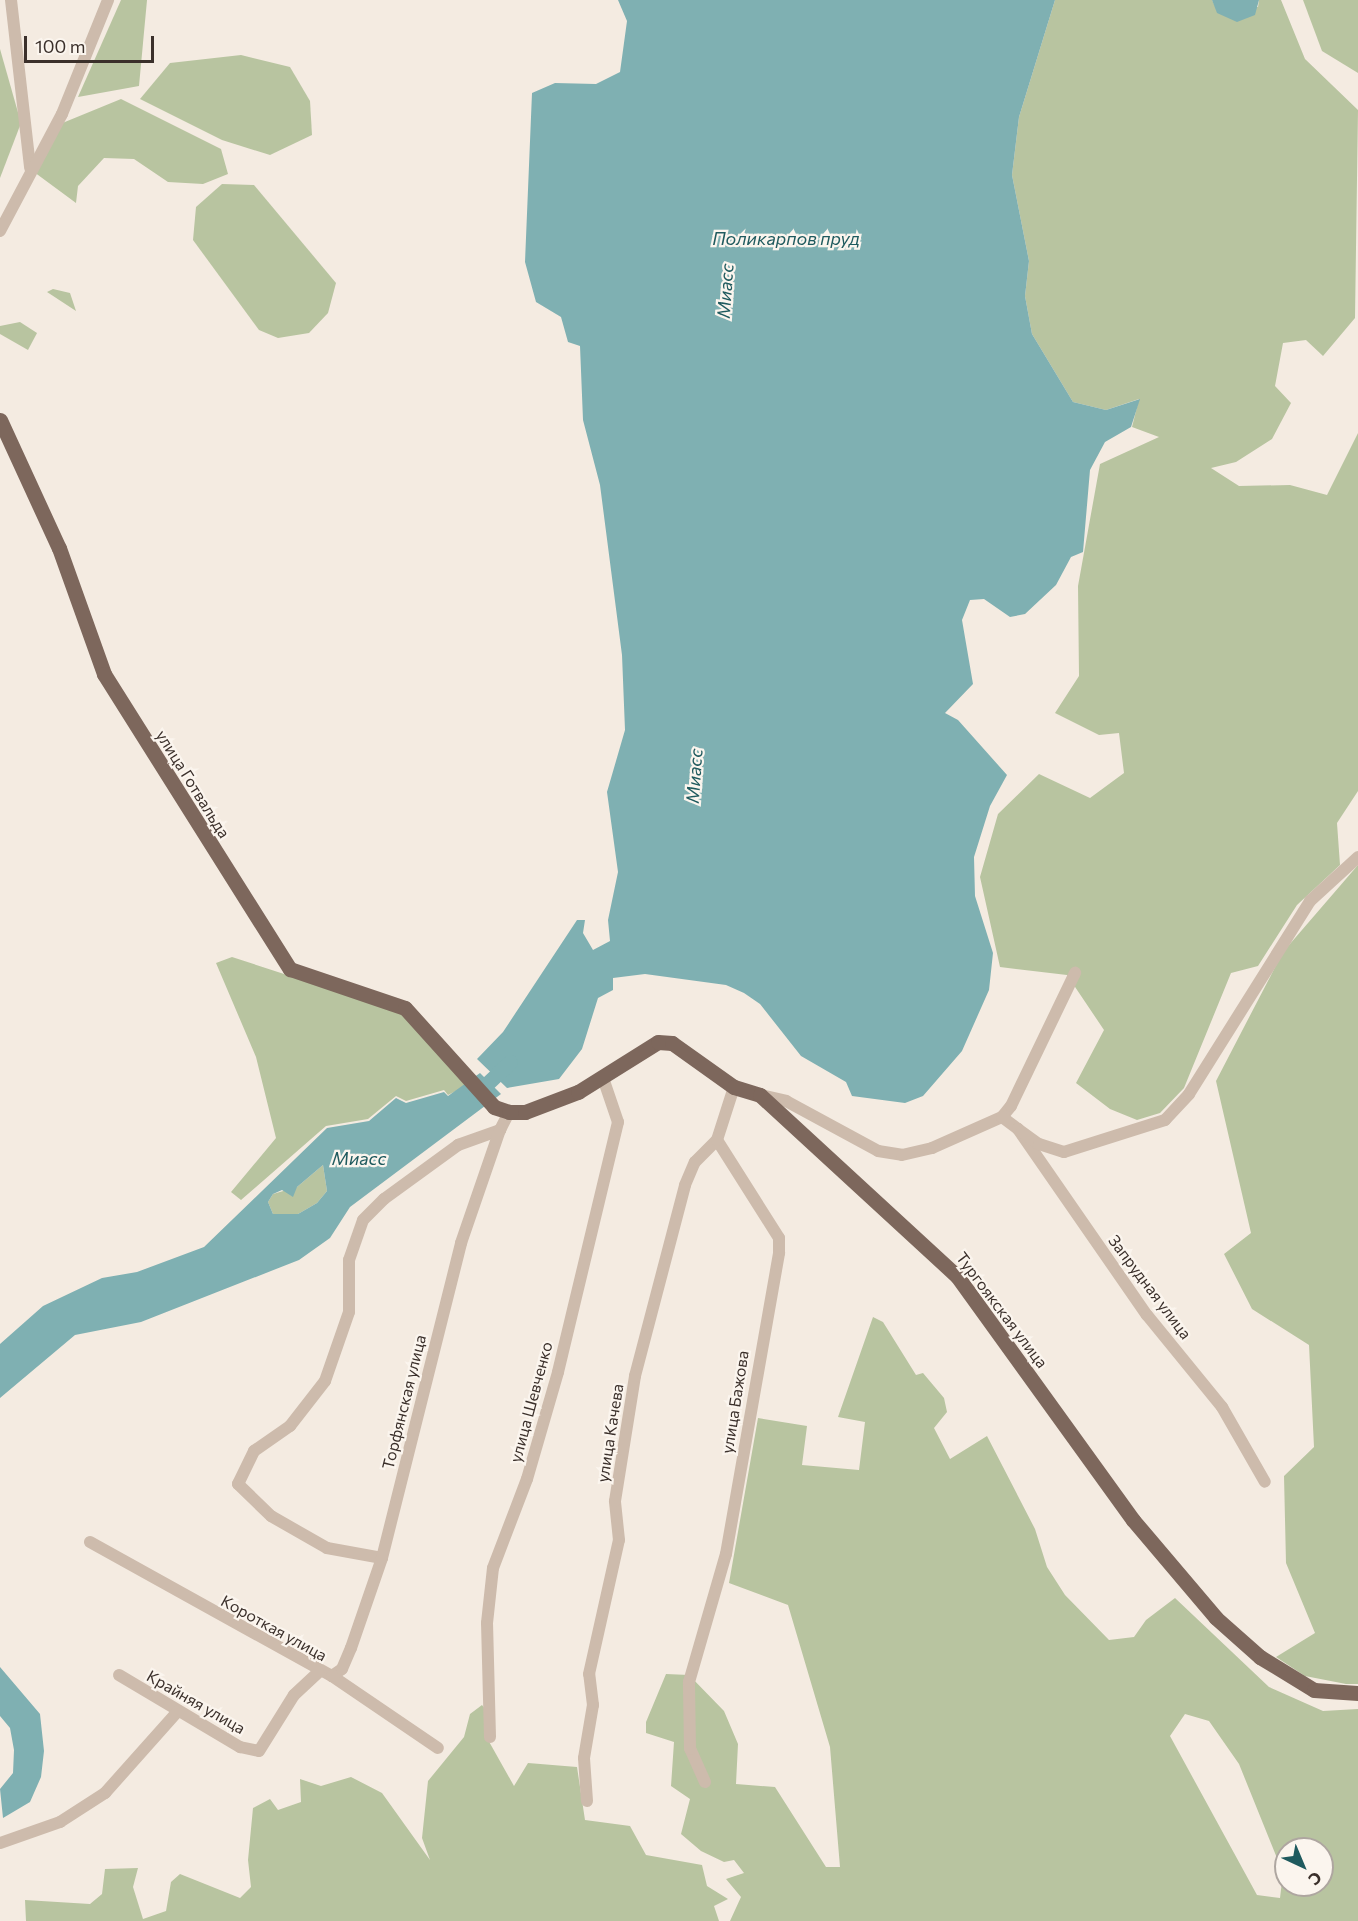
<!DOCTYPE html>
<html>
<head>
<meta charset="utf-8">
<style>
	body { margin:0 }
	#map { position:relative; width:1358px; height:1921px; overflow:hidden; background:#f4ebe1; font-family:Commissioner,sans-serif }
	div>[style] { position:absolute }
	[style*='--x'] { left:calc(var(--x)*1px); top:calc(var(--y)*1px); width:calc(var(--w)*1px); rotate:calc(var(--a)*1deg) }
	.green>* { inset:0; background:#b8c4a0 }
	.water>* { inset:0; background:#7fb0b2 }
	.river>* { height:15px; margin:-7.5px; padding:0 7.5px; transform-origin:7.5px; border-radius:7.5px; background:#7fb0b2 }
	.minor>* { height:12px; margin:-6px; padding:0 6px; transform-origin:6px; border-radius:6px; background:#cdbbac }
	.major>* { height:15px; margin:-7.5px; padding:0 7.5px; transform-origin:7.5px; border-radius:7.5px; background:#7d675c }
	span { translate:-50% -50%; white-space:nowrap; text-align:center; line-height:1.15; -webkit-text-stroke:4.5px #fbf5ee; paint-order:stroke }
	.street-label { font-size:16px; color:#3b302b }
	.water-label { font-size:18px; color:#1f5a5e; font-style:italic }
	.north { position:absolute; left:1274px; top:1837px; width:60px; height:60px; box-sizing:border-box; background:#fbf5ee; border:2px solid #aea6a0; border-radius:50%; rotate:136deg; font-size:16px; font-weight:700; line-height:24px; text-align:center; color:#3b302b }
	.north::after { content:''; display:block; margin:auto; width:21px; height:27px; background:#1f5a5e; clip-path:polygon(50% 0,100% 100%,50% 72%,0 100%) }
	.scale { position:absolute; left:24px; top:36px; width:130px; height:27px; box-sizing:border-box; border:3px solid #3b302b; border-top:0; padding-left:8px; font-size:18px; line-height:21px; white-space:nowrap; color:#3b302b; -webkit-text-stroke:4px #fbf5ee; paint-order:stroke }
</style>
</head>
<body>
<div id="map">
	<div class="green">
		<i style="clip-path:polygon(121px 0,147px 0,139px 86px,78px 97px)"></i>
		<i style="clip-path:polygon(1055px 0,1212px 0,1215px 6px,1258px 7px,1259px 0,1281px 0,1305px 59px,1358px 110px,1355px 318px,1323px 356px,1306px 340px,1283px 343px,1275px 386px,1291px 403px,1272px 439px,1236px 462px,1211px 468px,1239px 486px,1290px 485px,1327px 495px,1358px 433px,1358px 791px,1337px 823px,1340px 865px,1297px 905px,1258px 966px,1231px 973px,1184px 1088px,1160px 1113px,1137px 1120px,1110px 1109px,1076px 1083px,1104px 1030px,1067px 975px,1000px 967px,980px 877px,998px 814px,1039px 774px,1090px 798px,1124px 773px,1119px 733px,1099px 735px,1055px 713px,1079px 676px,1078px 586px,1100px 464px,1159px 437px,1132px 427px,1139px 399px,1106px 410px,1073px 402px,1032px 334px,1025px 296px,1029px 261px,1012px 175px,1019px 117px)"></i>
		<i style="clip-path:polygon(1303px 0,1358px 0,1358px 73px,1322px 51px)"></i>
		<i style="clip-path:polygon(0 49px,21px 123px,0 178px)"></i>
		<i style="clip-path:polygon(241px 55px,290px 67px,310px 101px,312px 135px,270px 155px,222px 140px,140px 99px,170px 63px)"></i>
		<i style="clip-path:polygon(121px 99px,221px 149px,228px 174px,203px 184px,168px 182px,134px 159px,104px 158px,78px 186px,76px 203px,34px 172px,60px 124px)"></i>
		<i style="clip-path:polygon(222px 184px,254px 185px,336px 283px,328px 313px,309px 333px,278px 338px,259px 330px,193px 240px,196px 207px)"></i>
		<i style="clip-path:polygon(53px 289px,70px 293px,76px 311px,47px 292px)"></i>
		<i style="clip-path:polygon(20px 322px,37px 333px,28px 350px,0 334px,0 326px)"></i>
		<i style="clip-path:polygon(1358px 865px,1358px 1684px,1346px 1684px,1305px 1676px,1276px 1657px,1315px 1633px,1286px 1563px,1284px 1476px,1314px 1447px,1309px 1345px,1252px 1309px,1224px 1254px,1251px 1233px,1216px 1081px,1283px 952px)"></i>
		<i style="clip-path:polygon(232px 957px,401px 1012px,466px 1086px,448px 1095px,444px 1090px,406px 1101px,396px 1096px,368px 1119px,326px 1126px,241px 1200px,231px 1192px,276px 1138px,256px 1057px,216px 963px)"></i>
		<i style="clip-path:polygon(323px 1165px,327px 1191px,317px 1203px,298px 1214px,273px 1214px,268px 1202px,273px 1194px,297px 1187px)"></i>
		<i style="clip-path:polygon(evenodd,873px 1317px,883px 1322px,916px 1375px,923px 1373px,944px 1398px,947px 1412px,934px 1428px,950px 1459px,987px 1436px,1035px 1529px,1047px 1567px,1065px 1595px,1109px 1640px,1134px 1637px,1146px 1620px,1175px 1598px,1269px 1687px,1323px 1711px,1358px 1709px,1358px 1921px,730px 1921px,741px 1897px,726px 1879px,744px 1873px,734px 1860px,724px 1862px,701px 1851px,681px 1834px,690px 1799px,671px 1786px,674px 1742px,646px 1733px,646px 1722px,666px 1674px,689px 1675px,724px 1711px,738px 1744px,736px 1784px,775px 1787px,826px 1867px,840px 1867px,830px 1747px,788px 1605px,729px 1583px,758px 1418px,807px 1426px,802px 1465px,859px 1470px,865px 1422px,838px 1417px,873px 1317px,1185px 1714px,1209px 1721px,1239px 1764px,1283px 1873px,1280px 1898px,1257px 1895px,1170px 1736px,1185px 1714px,873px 1317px,1286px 1849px,1322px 1849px,1322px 1885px,1286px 1885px,1286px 1849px)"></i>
		<i style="clip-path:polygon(482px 1705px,488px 1713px,487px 1738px,514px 1786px,528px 1763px,577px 1767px,585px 1820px,630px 1826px,646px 1855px,702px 1865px,707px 1886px,728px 1899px,714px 1906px,719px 1921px,26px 1921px,25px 1900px,90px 1904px,102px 1894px,105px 1869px,138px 1868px,133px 1887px,143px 1919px,166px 1911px,171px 1882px,180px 1874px,240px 1898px,251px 1887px,248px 1860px,253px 1808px,270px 1799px,278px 1810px,301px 1802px,300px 1779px,321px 1786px,351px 1777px,382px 1793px,430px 1860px,422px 1838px,428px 1781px,464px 1737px,470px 1714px)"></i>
	</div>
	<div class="water">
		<i style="clip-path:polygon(618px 0,1055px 0,1019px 117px,1012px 175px,1029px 261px,1025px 296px,1032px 334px,1073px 402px,1106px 410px,1140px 399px,1131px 427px,1105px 442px,1090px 470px,1083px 552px,1071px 557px,1056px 585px,1025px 614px,1010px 617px,984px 599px,970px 600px,962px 620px,973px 684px,945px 713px,958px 720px,1007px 775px,990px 806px,974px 857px,975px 896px,993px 953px,989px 990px,962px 1051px,923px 1096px,905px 1103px,852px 1096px,846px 1082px,801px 1056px,760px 1004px,744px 993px,726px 985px,645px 974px,613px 978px,613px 990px,598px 998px,582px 1049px,559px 1079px,507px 1088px,477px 1059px,503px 1032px,577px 920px,585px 920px,583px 933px,593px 950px,610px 941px,608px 920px,618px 872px,607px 792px,625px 730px,622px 655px,600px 485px,583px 420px,580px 346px,568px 342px,561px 317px,536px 302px,525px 262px,532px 93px,555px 83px,596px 84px,620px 72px,627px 21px)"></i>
		<i style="clip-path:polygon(1212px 0,1259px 0,1255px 15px,1237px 22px,1217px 13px)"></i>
		<i style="clip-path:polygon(evenodd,480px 1073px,501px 1094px,350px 1207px,330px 1238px,299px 1260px,141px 1322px,75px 1335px,0 1398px,0 1344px,43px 1306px,102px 1278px,137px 1272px,204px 1247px,327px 1128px,369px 1121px,396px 1098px,406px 1103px,444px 1092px,448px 1096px,480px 1073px,323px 1165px,327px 1191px,317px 1203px,298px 1214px,273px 1214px,268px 1202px,273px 1194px,282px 1190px,293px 1197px,297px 1187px,323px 1165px)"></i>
		<i style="clip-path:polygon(0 1667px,40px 1714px,44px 1751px,41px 1777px,30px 1802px,3px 1818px,0 1789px,13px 1773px,14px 1750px,10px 1728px,0 1716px)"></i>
	</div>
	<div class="river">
		<i style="--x:475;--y:1095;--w:48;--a:-43.3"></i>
	</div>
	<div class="minor">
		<i style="--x:11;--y:0;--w:169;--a:83.5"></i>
		<i style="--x:0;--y:231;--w:132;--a:-62.1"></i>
		<i style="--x:62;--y:114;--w:123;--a:-68"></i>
		<i style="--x:761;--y:1095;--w:26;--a:13"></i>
		<i style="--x:786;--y:1101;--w:105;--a:28.5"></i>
		<i style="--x:878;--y:1151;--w:24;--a:9"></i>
		<i style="--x:902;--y:1155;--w:31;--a:-13"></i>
		<i style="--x:932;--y:1148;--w:77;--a:-23.9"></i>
		<i style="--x:1002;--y:1117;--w:14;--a:-51"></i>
		<i style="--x:1011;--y:1106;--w:148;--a:-64.3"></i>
		<i style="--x:1002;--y:1117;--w:20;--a:37"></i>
		<i style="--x:1018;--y:1129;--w:226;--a:55.3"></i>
		<i style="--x:1147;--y:1315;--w:119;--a:50.8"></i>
		<i style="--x:1222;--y:1407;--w:86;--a:60.2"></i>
		<i style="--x:1018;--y:1129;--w:26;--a:36"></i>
		<i style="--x:1039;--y:1144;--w:26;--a:18"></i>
		<i style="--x:1064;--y:1152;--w:106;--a:-17.6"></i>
		<i style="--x:1165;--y:1120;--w:35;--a:-47"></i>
		<i style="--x:1189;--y:1094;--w:228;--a:-57.9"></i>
		<i style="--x:1310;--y:901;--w:65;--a:-42.5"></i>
		<i style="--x:90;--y:1542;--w:277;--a:29"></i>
		<i style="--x:332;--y:1676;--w:128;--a:34.2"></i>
		<i style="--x:382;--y:1558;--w:56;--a:-169.7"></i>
		<i style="--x:327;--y:1548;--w:64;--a:-150.3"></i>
		<i style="--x:271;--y:1516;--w:46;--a:-135.9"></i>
		<i style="--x:238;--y:1484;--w:37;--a:-64"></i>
		<i style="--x:254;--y:1451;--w:44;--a:-34.8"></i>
		<i style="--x:290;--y:1426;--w:57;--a:-52.1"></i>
		<i style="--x:325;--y:1381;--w:73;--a:-70.8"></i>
		<i style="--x:349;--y:1312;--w:52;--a:-90"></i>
		<i style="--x:349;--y:1260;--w:42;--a:-70.7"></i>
		<i style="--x:363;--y:1220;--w:30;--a:-45"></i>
		<i style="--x:384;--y:1199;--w:92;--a:-36.1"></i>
		<i style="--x:458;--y:1145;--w:45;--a:-19.7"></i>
		<i style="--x:500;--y:1130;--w:20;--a:-63"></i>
		<i style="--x:119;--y:1675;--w:141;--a:30.8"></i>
		<i style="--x:240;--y:1747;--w:19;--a:12"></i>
		<i style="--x:259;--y:1751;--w:66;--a:-58"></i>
		<i style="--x:294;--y:1695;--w:33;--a:-43"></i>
		<i style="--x:332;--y:1676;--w:12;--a:-35"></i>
		<i style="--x:342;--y:1669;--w:23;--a:-67"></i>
		<i style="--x:351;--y:1648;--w:95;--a:-71"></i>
		<i style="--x:382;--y:1558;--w:325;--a:-75.9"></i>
		<i style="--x:461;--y:1243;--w:120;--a:-71"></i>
		<i style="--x:490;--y:1737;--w:114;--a:-91.5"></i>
		<i style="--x:487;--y:1623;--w:55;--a:-83.8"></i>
		<i style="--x:493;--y:1568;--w:95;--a:-69.1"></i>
		<i style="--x:527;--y:1479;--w:111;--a:-73.8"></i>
		<i style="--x:558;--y:1372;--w:257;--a:-76.5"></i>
		<i style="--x:618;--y:1122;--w:46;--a:-108.8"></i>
		<i style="--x:705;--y:1782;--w:36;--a:-114"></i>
		<i style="--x:690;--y:1749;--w:67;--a:-90.9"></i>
		<i style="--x:689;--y:1682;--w:133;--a:-73.9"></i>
		<i style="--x:726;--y:1554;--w:306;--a:-80"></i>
		<i style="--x:779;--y:1253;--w:15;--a:-90"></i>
		<i style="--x:779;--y:1238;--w:116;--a:-122.3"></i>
		<i style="--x:587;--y:1801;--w:43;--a:-94"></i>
		<i style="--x:584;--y:1758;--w:54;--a:-80.4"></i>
		<i style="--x:593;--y:1705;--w:31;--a:-97"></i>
		<i style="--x:589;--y:1674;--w:137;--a:-77.4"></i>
		<i style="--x:619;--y:1540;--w:39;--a:-96"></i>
		<i style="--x:615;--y:1501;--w:127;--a:-80.9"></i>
		<i style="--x:635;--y:1376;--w:197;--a:-75.3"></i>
		<i style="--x:685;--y:1185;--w:25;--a:-67"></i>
		<i style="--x:695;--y:1162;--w:31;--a:-45"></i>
		<i style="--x:717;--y:1140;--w:56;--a:-72.2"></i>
		<i style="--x:0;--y:1843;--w:64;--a:-19.3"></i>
		<i style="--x:60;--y:1822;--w:54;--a:-32.8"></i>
		<i style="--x:105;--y:1793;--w:110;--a:-48.3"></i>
	</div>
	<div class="major">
		<i style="--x:0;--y:420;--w:141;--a:65.3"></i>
		<i style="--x:59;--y:548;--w:134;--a:70.3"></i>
		<i style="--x:104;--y:674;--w:349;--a:57.8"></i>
		<i style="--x:290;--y:969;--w:121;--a:18.7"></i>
		<i style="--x:405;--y:1008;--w:133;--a:48"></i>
		<i style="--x:494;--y:1107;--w:16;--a:18"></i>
		<i style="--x:509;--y:1112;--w:16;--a:0"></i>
		<i style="--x:525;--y:1112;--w:57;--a:-20.7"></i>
		<i style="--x:578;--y:1092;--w:94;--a:-32"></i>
		<i style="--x:658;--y:1042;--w:14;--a:4"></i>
		<i style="--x:672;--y:1043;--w:76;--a:35.4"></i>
		<i style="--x:734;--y:1087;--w:27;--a:17"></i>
		<i style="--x:760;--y:1095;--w:268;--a:42.6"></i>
		<i style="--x:957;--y:1276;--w:301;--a:54.2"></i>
		<i style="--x:1133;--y:1520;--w:128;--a:49.7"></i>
		<i style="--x:1216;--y:1618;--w:59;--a:41.6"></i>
		<i style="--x:1260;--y:1657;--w:63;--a:31.4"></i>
		<i style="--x:1314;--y:1690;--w:44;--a:3.9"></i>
	</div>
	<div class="street-label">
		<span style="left:193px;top:784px;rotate:58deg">улица Готвальда</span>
		<span style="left:1150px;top:1287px;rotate:53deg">Запрудная улица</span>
		<span style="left:1002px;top:1310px;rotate:53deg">Тургоякская улица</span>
		<span style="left:404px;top:1402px;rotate:-76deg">Торфянская улица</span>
		<span style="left:531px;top:1402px;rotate:-75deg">улица Шевченко</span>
		<span style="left:735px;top:1402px;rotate:-81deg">улица Бажова</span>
		<span style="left:610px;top:1433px;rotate:-81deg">улица Качева</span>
		<span style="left:274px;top:1628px;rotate:29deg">Короткая улица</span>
		<span style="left:196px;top:1702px;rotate:30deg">Крайняя улица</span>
	</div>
	<div class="water-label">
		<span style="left:786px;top:238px">Поликарпов пруд</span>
		<span style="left:725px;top:291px;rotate:-86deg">Миасс</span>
		<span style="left:694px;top:776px;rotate:-86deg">Миасс</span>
		<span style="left:359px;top:1158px">Миасс</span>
	</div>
	<div class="north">С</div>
	<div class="scale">100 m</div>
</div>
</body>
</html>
